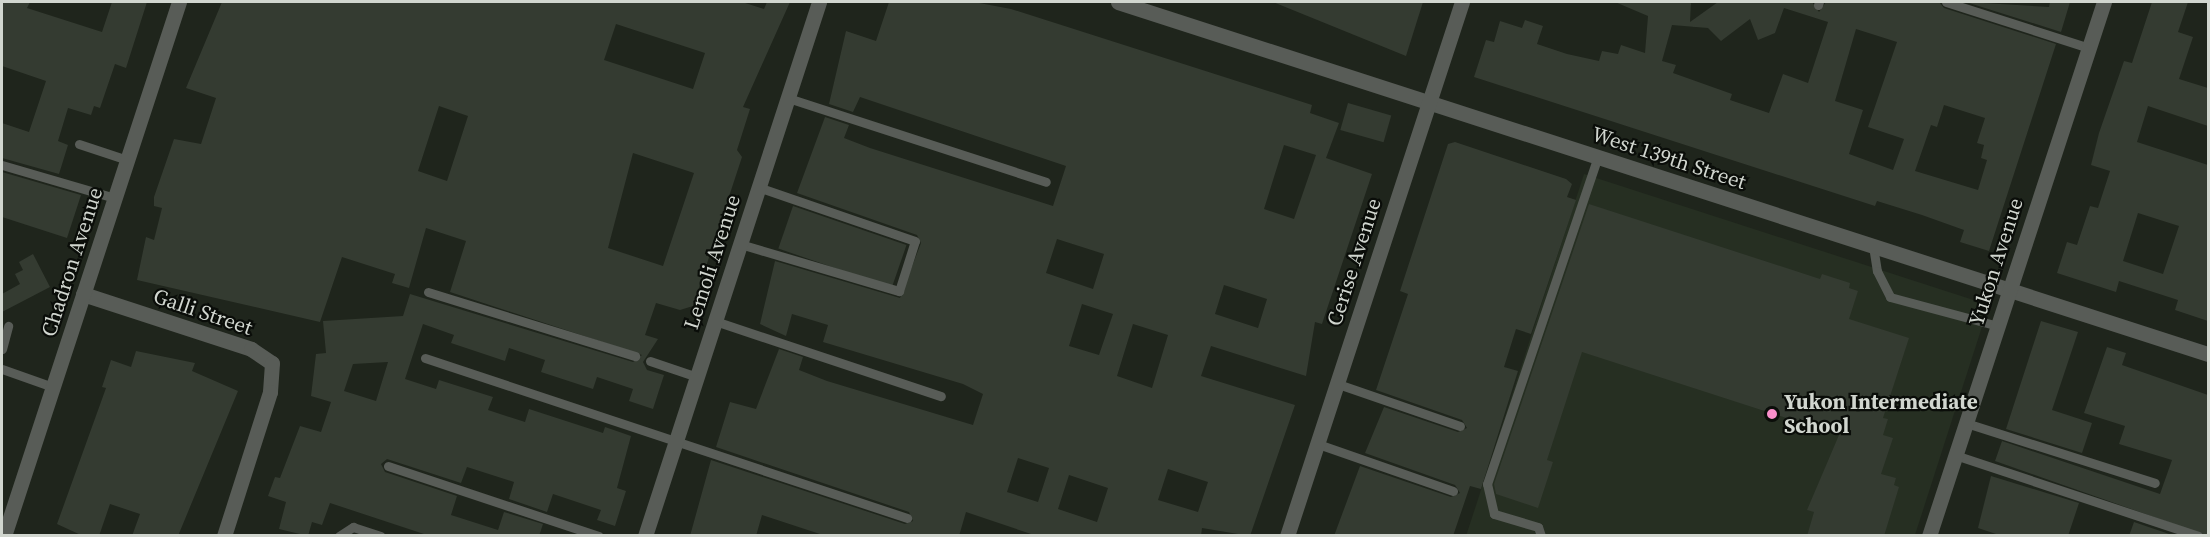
<!DOCTYPE html>
<html>
<head>
<meta charset="utf-8">
<style>
	body { margin:0 }
	#map { position:relative; width:2210px; height:537px; overflow:hidden; background:#1f251c; font-family:"Source Serif 4",serif }
	div>[style] { position:absolute }
	[style*='--x'] { left:calc(var(--x)*1px); top:calc(var(--y)*1px); width:calc(var(--w)*1px); rotate:calc(var(--a)*1deg) }
	.built>* { inset:0; background:#262f22 }
	.building>* { inset:0; background:#343b31; transform-origin:0 0 }
	.service>* { height:9px; margin:-4.5px; padding:0 4.5px; transform-origin:4.5px; border-radius:4.5px; background:#585c57 }
	.minor>* { height:15px; margin:-7.5px; padding:0 7.5px; transform-origin:7.5px; border-radius:7.5px; background:#585c57 }
	.dots>* { width:16px; height:16px; translate:-50% -50%; box-sizing:border-box; border:3px solid #0a0d09; border-radius:50% }
	span { translate:-50% -50%; white-space:nowrap; text-align:center; line-height:1.15; -webkit-text-stroke:4.5px #0a0d09; paint-order:stroke }
	.street-label { font-size:21px; color:#d1d6cf }
	.poi-label { font-size:21px; color:#d1d6cf; font-weight:700 }
	.left { translate:0 -50%; text-align:left }
	.frame { position:absolute; inset:0; border:3px solid #d1d6cf; pointer-events:none }
</style>
</head>
<body>
<div id="map">
	<div class="built">
		<i style="clip-path:polygon(1584px 174px,1989px 305px,1915px 535px,1466px 536px)"></i>
	</div>
	<div class="building">
		<i style="clip-path:polygon(2px 2px,30px 2px,27px 8px,102px 32px,112px 2px,147px 2px,126px 68px,115px 64px,100px 108px,94px 106px,91px 115px,68px 108px,58px 141px,68px 145px,59px 174px,2px 158px,2px 123px,29px 132px,46px 81px,2px 66px)"></i>
		<i style="clip-path:polygon(evenodd,222px 2px,742px 2px,764px 9px,767px 2px,790px 2px,743px 107px,750px 109px,737px 150px,742px 157px,693px 306px,680px 310px,656px 303px,645px 335px,658px 339px,643px 362px,647px 370px,664px 375px,653px 409px,629px 401px,633px 389px,597px 377px,593px 389px,541px 372px,545px 360px,509px 348px,505px 361px,451px 343px,454px 335px,423px 324px,405px 379px,436px 389px,439px 380px,493px 397px,488px 410px,525px 422px,529px 409px,603px 433px,605px 427px,631px 436px,617px 488px,626px 491px,615px 526px,597px 520px,601px 510px,553px 494px,547px 512px,509px 499px,514px 482px,467px 467px,461px 483px,387px 459px,381px 464px,385px 472px,457px 496px,451px 515px,498px 530px,504px 512px,543px 524px,539px 536px,430px 536px,330px 503px,322px 525px,312px 522px,308px 536px,279px 529px,286px 502px,268px 496px,275px 477px,280px 478px,300px 426px,321px 432px,331px 402px,311px 396px,316px 354px,326px 353px,323px 321px,403px 316px,410px 294px,633px 362px,642px 355px,450px 292px,466px 241px,426px 228px,409px 288px,392px 283px,395px 274px,342px 257px,320px 322px,137px 280px,146px 237px,154px 240px,162px 208px,154px 206px,154px 197px,174px 139px,201px 144px,216px 98px,186px 88px,222px 2px,616px 24px,705px 53px,693px 89px,604px 60px,616px 24px,222px 2px,439px 106px,468px 116px,447px 181px,418px 171px,439px 106px,222px 2px,633px 153px,694px 173px,663px 266px,608px 248px,633px 153px,222px 2px,388px 362px,376px 401px,344px 391px,353px 364px,388px 362px)"></i>
		<i style="clip-path:polygon(evenodd,889px 2px,974px 2px,1011px 9px,1312px 105px,1310px 113px,1339px 123px,1326px 158px,1372px 174px,1322px 324px,1315px 322px,1306px 376px,1211px 346px,1201px 376px,1295px 405px,1250px 536px,1202px 528px,1201px 536px,1037px 536px,966px 512px,959px 536px,826px 536px,762px 515px,756px 536px,690px 536px,711px 460px,905px 524px,913px 521px,909px 512px,716px 447px,730px 402px,756px 409px,779px 349px,803px 357px,799px 370px,827px 381px,973px 425px,983px 394px,963px 384px,823px 342px,828px 325px,792px 314px,786px 336px,760px 324px,775px 261px,900px 298px,921px 243px,917px 235px,797px 193px,825px 117px,849px 125px,844px 138px,870px 148px,1053px 206px,1066px 166px,860px 97px,853px 112px,829px 104px,846px 31px,876px 41px,889px 2px,1284px 145px,1316px 155px,1294px 219px,1264px 209px,1284px 145px,889px 2px,1057px 239px,1104px 254px,1093px 289px,1046px 273px,1057px 239px,889px 2px,1224px 285px,1267px 299px,1258px 328px,1215px 314px,1224px 285px,889px 2px,1082px 304px,1113px 314px,1099px 355px,1069px 346px,1082px 304px,889px 2px,1133px 324px,1168px 335px,1152px 388px,1117px 376px,1133px 324px,889px 2px,1018px 458px,1049px 468px,1038px 502px,1007px 492px,1018px 458px,889px 2px,1168px 469px,1208px 482px,1198px 512px,1158px 500px,1168px 469px,889px 2px,1069px 475px,1108px 488px,1097px 522px,1058px 509px,1069px 475px)"></i>
		<i style="clip-path:polygon(1273px 2px,1423px 2px,1406px 56px)"></i>
		<i style="clip-path:polygon(evenodd,1615px 2px,1691px 2px,1690px 22px,1718px 2px,1812px 2px,1819px 12px,1826px 2px,1939px 2px,1944px 8px,2056px 44px,1989px 251px,1960px 242px,1964px 230px,1922px 215px,1877px 201px,1875px 206px,1474px 77px,1486px 40px,1494px 42px,1500px 21px,1522px 28px,1525px 20px,1543px 26px,1537px 44px,1567px 54px,1599px 61px,1602px 51px,1618px 54px,1621px 45px,1645px 53px,1648px 16px,1615px 2px,1784px 8px,1828px 22px,1808px 83px,1783px 74px,1769px 113px,1730px 100px,1732px 94px,1673px 73px,1676px 65px,1662px 61px,1672px 25px,1708px 28px,1721px 41px,1750px 19px,1758px 40px,1775px 33px,1784px 8px,1615px 2px,1856px 29px,1897px 42px,1868px 127px,1904px 139px,1893px 170px,1849px 154px,1863px 110px,1835px 101px,1856px 29px,1615px 2px,1944px 105px,1985px 118px,1977px 143px,1984px 145px,1981px 158px,1987px 160px,1978px 190px,1915px 171px,1931px 125px,1937px 127px,1944px 105px)"></i>
		<i style="clip-path:polygon(1966px 2px,2049px 7px,2050px 2px,2070px 2px,2061px 32px)"></i>
		<i style="clip-path:polygon(evenodd,2152px 2px,2188px 2px,2178px 32px,2193px 37px,2179px 79px,2208px 88px,2208px 126px,2148px 106px,2137px 142px,2208px 165px,2208px 321px,2175px 310px,2178px 300px,2119px 281px,2116px 292px,2057px 273px,2067px 242px,2077px 245px,2090px 206px,2098px 208px,2110px 171px,2091px 165px,2099px 133px,2124px 61px,2132px 63px,2152px 2px,2138px 213px,2179px 226px,2163px 274px,2123px 261px,2138px 213px)"></i>
		<i style="left:1348px;top:103px;width:45px;height:28px;rotate:16deg"></i>
		<i style="clip-path:polygon(1455px 142px,1566px 179px,1572px 184px,1567px 197px,1576px 200px,1531px 334px,1516px 329px,1504px 367px,1518px 371px,1481px 489px,1470px 486px,1453px 536px,1334px 536px,1360px 466px,1451px 497px,1460px 493px,1455px 485px,1365px 453px,1384px 407px,1458px 432px,1467px 428px,1462px 420px,1376px 390px,1408px 294px,1400px 291px,1448px 144px)"></i>
		<i style="clip-path:polygon(2px 172px,81px 195px,67px 238px,2px 217px)"></i>
		<i style="clip-path:polygon(1589px 204px,1820px 279px,1822px 274px,1850px 283px,1849px 288px,1858px 291px,1849px 319px,1909px 338px,1883px 418px,1888px 419px,1883px 435px,1893px 438px,1881px 474px,1896px 478px,1894px 485px,1899px 487px,1884px 536px,1807px 536px,1814px 512px,1807px 510px,1839px 435px,1582px 352px,1547px 460px,1553px 462px,1538px 508px,1496px 494px,1494px 484px)"></i>
		<i style="left:793px;top:206px;width:120px;height:45px;rotate:19deg"></i>
		<i style="clip-path:polygon(33px 254px,50px 287px,2px 312px,2px 294px,20px 284px,15px 274px,23px 270px,19px 262px)"></i>
		<i style="clip-path:polygon(2041px 321px,2078px 332px,2052px 410px,2092px 423px,2082px 453px,2006px 429px)"></i>
		<i style="clip-path:polygon(2107px 347px,2126px 353px,2122px 365px,2208px 395px,2208px 536px,1995px 461px,2002px 441px,2160px 494px,2172px 460px,2119px 444px,2125px 426px,2084px 413px)"></i>
		<i style="clip-path:polygon(136px 351px,195px 363px,192px 371px,238px 391px,178px 536px,132px 536px,140px 514px,110px 504px,99px 536px,83px 536px,57px 524px,106px 388px,102px 387px,111px 360px,131px 367px)"></i>
		<i style="clip-path:polygon(1991px 476px,2079px 503px,2068px 536px,2002px 536px,1978px 528px)"></i>
		<i style="clip-path:polygon(2134px 522px,2175px 536px,2129px 536px)"></i>
	</div>
	<div class="service">
		<i style="--x:1946;--y:2;--w:150;--a:17.8"></i>
		<i style="--x:1818;--y:5;--w:3;--a:-72"></i>
		<i style="--x:788;--y:98;--w:271;--a:18"></i>
		<i style="--x:79;--y:144;--w:51;--a:18.4"></i>
		<i style="--x:2;--y:165;--w:118;--a:16.3"></i>
		<i style="--x:740;--y:244;--w:166;--a:16.5"></i>
		<i style="--x:899;--y:291;--w:52;--a:-72.3"></i>
		<i style="--x:915;--y:241;--w:166;--a:-161"></i>
		<i style="--x:1873;--y:246;--w:25;--a:81"></i>
		<i style="--x:1877;--y:271;--w:29;--a:63"></i>
		<i style="--x:1890;--y:297;--w:112;--a:15"></i>
		<i style="--x:428;--y:292;--w:217;--a:17.2"></i>
		<i style="--x:715;--y:321;--w:238;--a:18.4"></i>
		<i style="--x:2;--y:349;--w:24;--a:-75"></i>
		<i style="--x:425;--y:358;--w:508;--a:18.36"></i>
		<i style="--x:650;--y:361;--w:50;--a:18.8"></i>
		<i style="--x:2;--y:369;--w:54;--a:19.4"></i>
		<i style="--x:1338;--y:384;--w:129;--a:19"></i>
		<i style="--x:1966;--y:423;--w:198;--a:17.6"></i>
		<i style="--x:1318;--y:444;--w:143;--a:19.2"></i>
		<i style="--x:1955;--y:455;--w:256;--a:18.4"></i>
		<i style="--x:388;--y:466;--w:222;--a:18.4"></i>
		<i style="--x:339;--y:536;--w:17;--a:-33"></i>
		<i style="--x:353;--y:527;--w:29;--a:18"></i>
		<i style="--x:1541;--y:536;--w:9;--a:-108"></i>
		<i style="--x:1538;--y:527;--w:46;--a:-163.5"></i>
		<i style="--x:1494;--y:514;--w:31;--a:-103"></i>
		<i style="--x:1487;--y:484;--w:345;--a:-71.3"></i>
	</div>
	<div class="minor">
		<i style="--x:1118;--y:2;--w:1145;--a:17.9"></i>
		<i style="--x:83;--y:294;--w:177;--a:18.1"></i>
		<i style="--x:251;--y:349;--w:25;--a:34"></i>
		<i style="--x:272;--y:363;--w:29;--a:94"></i>
		<i style="--x:270;--y:392;--w:151;--a:107.7"></i>
		<i style="--x:4;--y:536;--w:562;--a:-71.86"></i>
		<i style="--x:645;--y:536;--w:562;--a:-71.95"></i>
		<i style="--x:1287;--y:536;--w:562;--a:-71.86"></i>
		<i style="--x:1929;--y:536;--w:562;--a:-71.86"></i>
	</div>
	<div class="dots">
		<i style="left:1772px;top:414px;background:#f98fca"></i>
	</div>
	<div class="street-label">
		<span style="left:1669px;top:158px;rotate:18deg">West 139th Street</span>
		<span style="left:72px;top:262px;rotate:-72deg">Chadron Avenue</span>
		<span style="left:712px;top:262px;rotate:-72deg">Lemoli Avenue</span>
		<span style="left:1354px;top:262px;rotate:-72deg">Cerise Avenue</span>
		<span style="left:1996px;top:262px;rotate:-72deg">Yukon Avenue</span>
		<span style="left:203px;top:312px;rotate:19deg">Galli Street</span>
	</div>
	<div class="poi-label">
		<span class="left" style="left:1784px;top:414px">Yukon Intermediate<br>School</span>
	</div>
	<div class="frame"></div>
</div>
</body>
</html>
